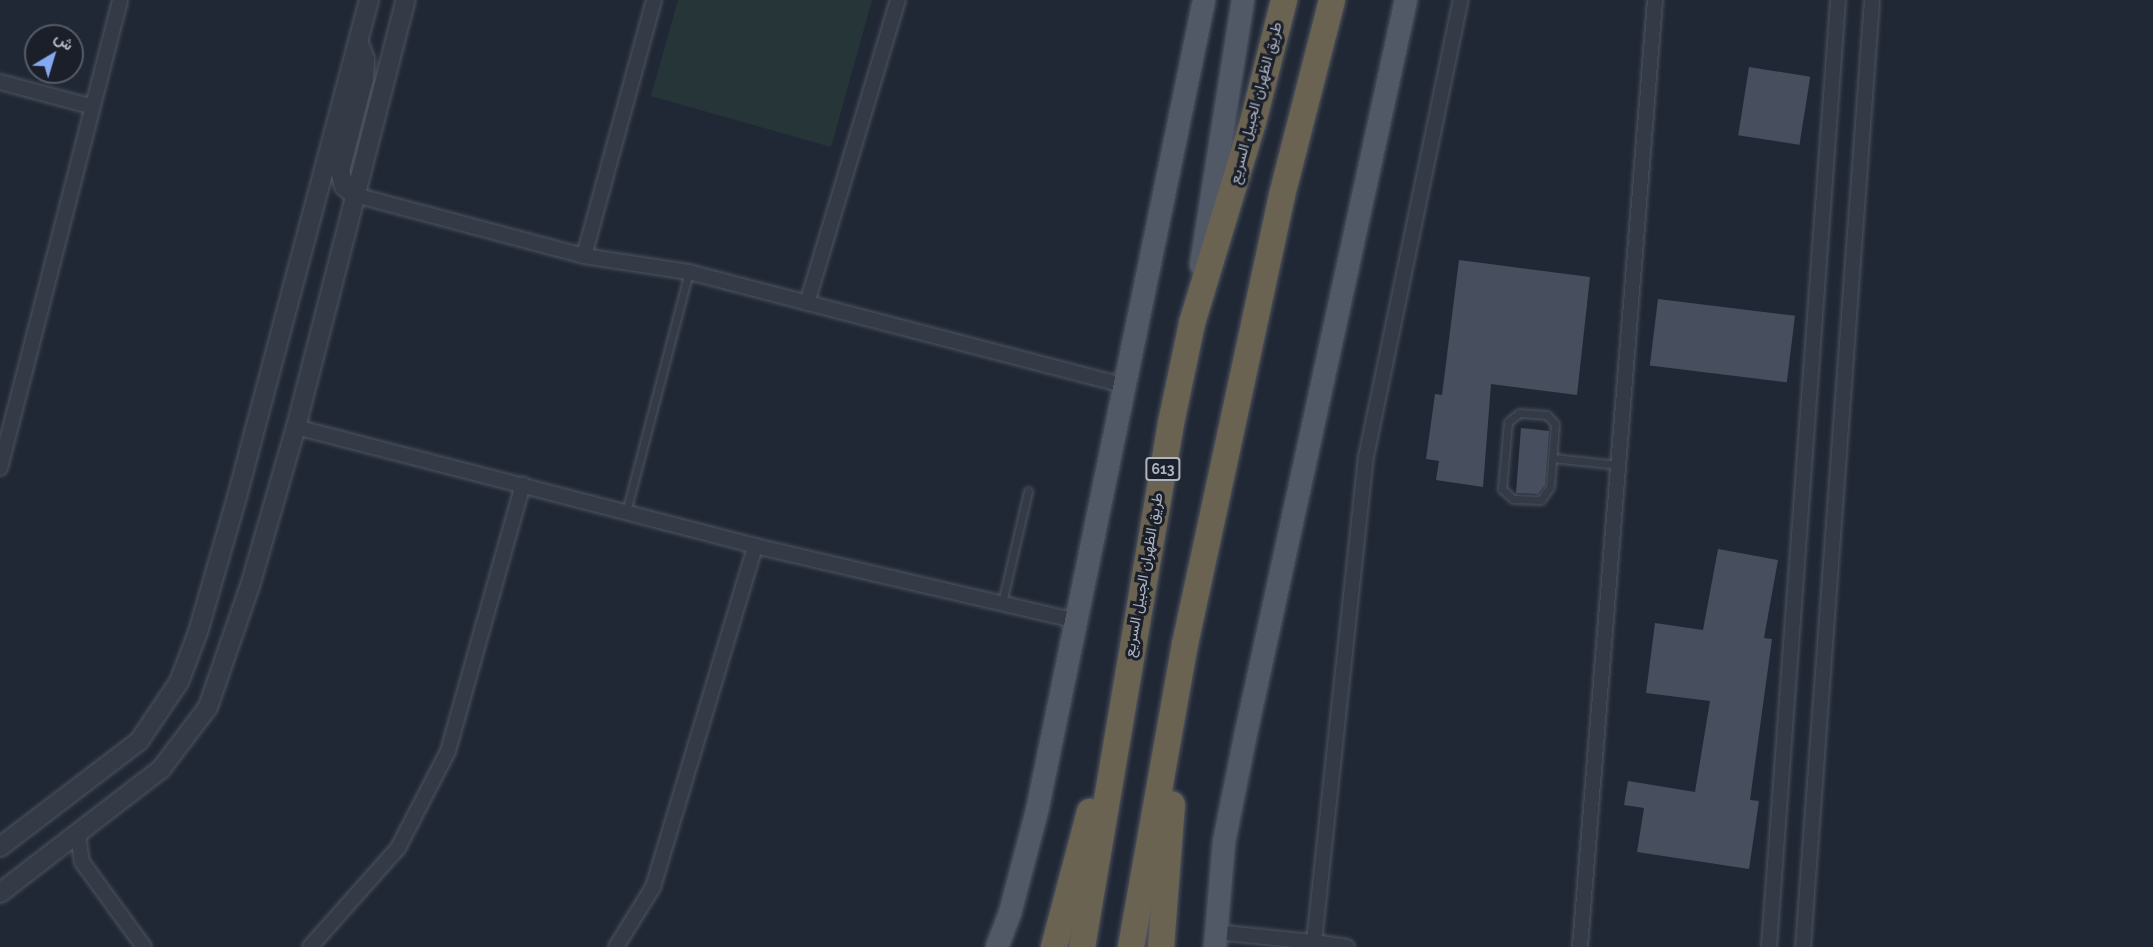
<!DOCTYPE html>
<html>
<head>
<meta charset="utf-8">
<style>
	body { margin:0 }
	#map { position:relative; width:2153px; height:947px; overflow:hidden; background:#212835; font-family:Raleway,Vazirmatn,sans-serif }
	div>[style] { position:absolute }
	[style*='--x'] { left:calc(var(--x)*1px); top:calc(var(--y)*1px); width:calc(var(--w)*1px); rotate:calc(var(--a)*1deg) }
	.green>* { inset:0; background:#263638 }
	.building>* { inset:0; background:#474f5f; transform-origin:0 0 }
	.roads { filter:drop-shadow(0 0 2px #4f5560) drop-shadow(0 0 2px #4f5560) }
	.service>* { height:7px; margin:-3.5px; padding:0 3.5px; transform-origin:3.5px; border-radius:3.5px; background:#343a46 }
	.minor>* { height:14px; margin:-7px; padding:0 7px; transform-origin:7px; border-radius:7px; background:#343a46 }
	.tertiary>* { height:18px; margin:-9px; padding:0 9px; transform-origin:9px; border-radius:9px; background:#343a46 }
	.primary>* { height:22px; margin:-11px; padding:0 11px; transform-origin:11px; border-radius:11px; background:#525966 }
	.motorway>* { height:26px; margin:-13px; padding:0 13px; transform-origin:13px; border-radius:13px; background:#6b6352 }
	span { translate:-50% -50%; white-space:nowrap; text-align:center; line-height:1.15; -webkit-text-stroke:6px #1a1f2a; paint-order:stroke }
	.shield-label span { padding:2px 4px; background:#1a1f2a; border:2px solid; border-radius:4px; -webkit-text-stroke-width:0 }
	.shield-label { font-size:14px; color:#aeb5c2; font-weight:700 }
	.street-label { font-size:15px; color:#aeb5c2 }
	.north { position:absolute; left:24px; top:24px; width:60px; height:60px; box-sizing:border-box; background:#1a1f2a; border:2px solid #555b67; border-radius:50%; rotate:38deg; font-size:16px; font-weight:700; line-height:24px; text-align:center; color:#aeb5c2 }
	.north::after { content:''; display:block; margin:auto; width:21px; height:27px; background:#86a8f0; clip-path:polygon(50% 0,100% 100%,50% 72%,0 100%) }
</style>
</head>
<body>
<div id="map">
	<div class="green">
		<i style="clip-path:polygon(678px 0,872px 0,831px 147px,651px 96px)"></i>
	</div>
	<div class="building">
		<i style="left:1749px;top:67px;width:62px;height:69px;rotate:9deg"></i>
		<i style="clip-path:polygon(1459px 260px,1590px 277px,1577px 395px,1491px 384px,1483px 487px,1436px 480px,1439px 461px,1426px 459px,1435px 394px,1442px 395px)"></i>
		<i style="left:1658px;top:299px;width:138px;height:67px;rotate:7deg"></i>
		<i style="clip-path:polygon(1521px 428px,1549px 431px,1545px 485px,1538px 494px,1516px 493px)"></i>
		<i style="clip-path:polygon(1718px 549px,1778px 560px,1764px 638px,1772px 639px,1750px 800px,1759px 801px,1749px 869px,1637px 852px,1644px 808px,1624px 805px,1628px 781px,1695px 792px,1710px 701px,1646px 693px,1655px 623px,1703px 630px)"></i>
	</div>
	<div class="roads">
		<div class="service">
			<i style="--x:1519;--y:413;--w:28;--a:4"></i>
			<i style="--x:1547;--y:415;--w:12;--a:48"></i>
			<i style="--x:1555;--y:424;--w:63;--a:94.5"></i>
			<i style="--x:1550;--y:487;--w:16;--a:125"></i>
			<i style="--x:1541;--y:500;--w:28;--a:-178"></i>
			<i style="--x:1513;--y:499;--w:15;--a:-138"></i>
			<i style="--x:1502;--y:489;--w:67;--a:-84.9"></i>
			<i style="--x:1508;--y:422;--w:14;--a:-39"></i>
			<i style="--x:1553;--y:458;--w:65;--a:6.1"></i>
			<i style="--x:626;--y:512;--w:248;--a:-75.3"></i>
			<i style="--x:1002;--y:603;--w:115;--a:-76.9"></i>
		</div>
		<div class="minor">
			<i style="--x:0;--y:82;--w:93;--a:14.9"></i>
			<i style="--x:355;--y:195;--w:237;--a:14.9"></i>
			<i style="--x:584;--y:256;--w:106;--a:8.7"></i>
			<i style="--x:689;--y:272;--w:448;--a:14.6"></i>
			<i style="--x:584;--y:256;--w:265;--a:-74.7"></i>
			<i style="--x:807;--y:303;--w:316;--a:-73.3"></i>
			<i style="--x:296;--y:427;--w:474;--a:14.5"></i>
			<i style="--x:755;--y:546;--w:326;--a:13.1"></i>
			<i style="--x:0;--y:468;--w:483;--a:-75.6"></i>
			<i style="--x:78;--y:834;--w:28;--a:82"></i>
			<i style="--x:82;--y:862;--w:105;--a:53.9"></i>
			<i style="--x:1215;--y:932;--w:100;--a:5.8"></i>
			<i style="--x:310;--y:947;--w:132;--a:-48.4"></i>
			<i style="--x:398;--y:848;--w:109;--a:-62.7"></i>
			<i style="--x:448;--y:751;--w:277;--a:-74.3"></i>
			<i style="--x:616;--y:947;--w:70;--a:-58.3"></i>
			<i style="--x:653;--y:887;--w:356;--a:-73.3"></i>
			<i style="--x:1347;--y:947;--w:33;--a:-171"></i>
			<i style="--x:1314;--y:942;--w:488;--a:-83.9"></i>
			<i style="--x:1366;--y:457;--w:467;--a:-78.3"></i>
			<i style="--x:1580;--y:947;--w:950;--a:-85.47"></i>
			<i style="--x:1769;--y:947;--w:950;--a:-85.83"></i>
			<i style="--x:1803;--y:947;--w:950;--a:-85.83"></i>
		</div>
		<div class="tertiary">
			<i style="--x:355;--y:195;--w:14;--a:-141"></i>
			<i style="--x:344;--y:186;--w:16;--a:-105"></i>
			<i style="--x:340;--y:171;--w:96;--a:-75.5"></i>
			<i style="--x:364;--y:78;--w:19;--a:-87"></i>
			<i style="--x:365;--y:59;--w:17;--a:-111"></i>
			<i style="--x:0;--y:847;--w:175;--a:-37.3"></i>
			<i style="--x:139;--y:741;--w:71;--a:-55.9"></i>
			<i style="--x:179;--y:682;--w:53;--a:-69.2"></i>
			<i style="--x:198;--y:632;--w:145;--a:-73.9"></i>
			<i style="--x:238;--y:493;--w:510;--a:-75.12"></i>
			<i style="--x:0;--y:893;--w:203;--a:-37.6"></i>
			<i style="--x:161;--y:769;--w:78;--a:-52.8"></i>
			<i style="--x:208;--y:707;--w:128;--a:-70.9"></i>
			<i style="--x:250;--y:586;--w:166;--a:-73.9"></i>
			<i style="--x:296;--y:427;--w:441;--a:-75.6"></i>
		</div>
		<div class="primary">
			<i style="--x:1201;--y:265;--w:268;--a:-81"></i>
			<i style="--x:997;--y:947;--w:36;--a:-69"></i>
			<i style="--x:1010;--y:913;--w:106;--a:-75.2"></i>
			<i style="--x:1037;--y:811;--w:828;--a:-78.36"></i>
			<i style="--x:1215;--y:947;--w:105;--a:-85.1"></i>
			<i style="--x:1224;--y:842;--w:111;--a:-78.6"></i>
			<i style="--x:1246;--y:733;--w:750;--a:-77.69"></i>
		</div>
		<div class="motorway">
			<i style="--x:1054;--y:947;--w:140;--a:-75.1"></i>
			<i style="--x:1082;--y:947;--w:532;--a:-80.36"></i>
			<i style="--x:1171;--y:423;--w:102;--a:-78.1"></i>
			<i style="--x:1192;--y:323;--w:210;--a:-73.1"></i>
			<i style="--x:1253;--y:122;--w:126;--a:-75.7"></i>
			<i style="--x:1131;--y:947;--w:308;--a:-79.9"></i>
			<i style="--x:1185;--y:644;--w:459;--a:-77.8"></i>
			<i style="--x:1282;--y:195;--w:201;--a:-75.6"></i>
			<i style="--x:1161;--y:947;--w:143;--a:-85.6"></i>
		</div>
	</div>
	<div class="shield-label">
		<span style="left:1163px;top:469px">613</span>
	</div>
	<div class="street-label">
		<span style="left:1256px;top:103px;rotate:-75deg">طريق الظهران الجبيل السريع</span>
		<span style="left:1144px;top:575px;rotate:-80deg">طريق الظهران الجبيل السريع</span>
	</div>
	<div class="north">ش</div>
</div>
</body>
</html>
